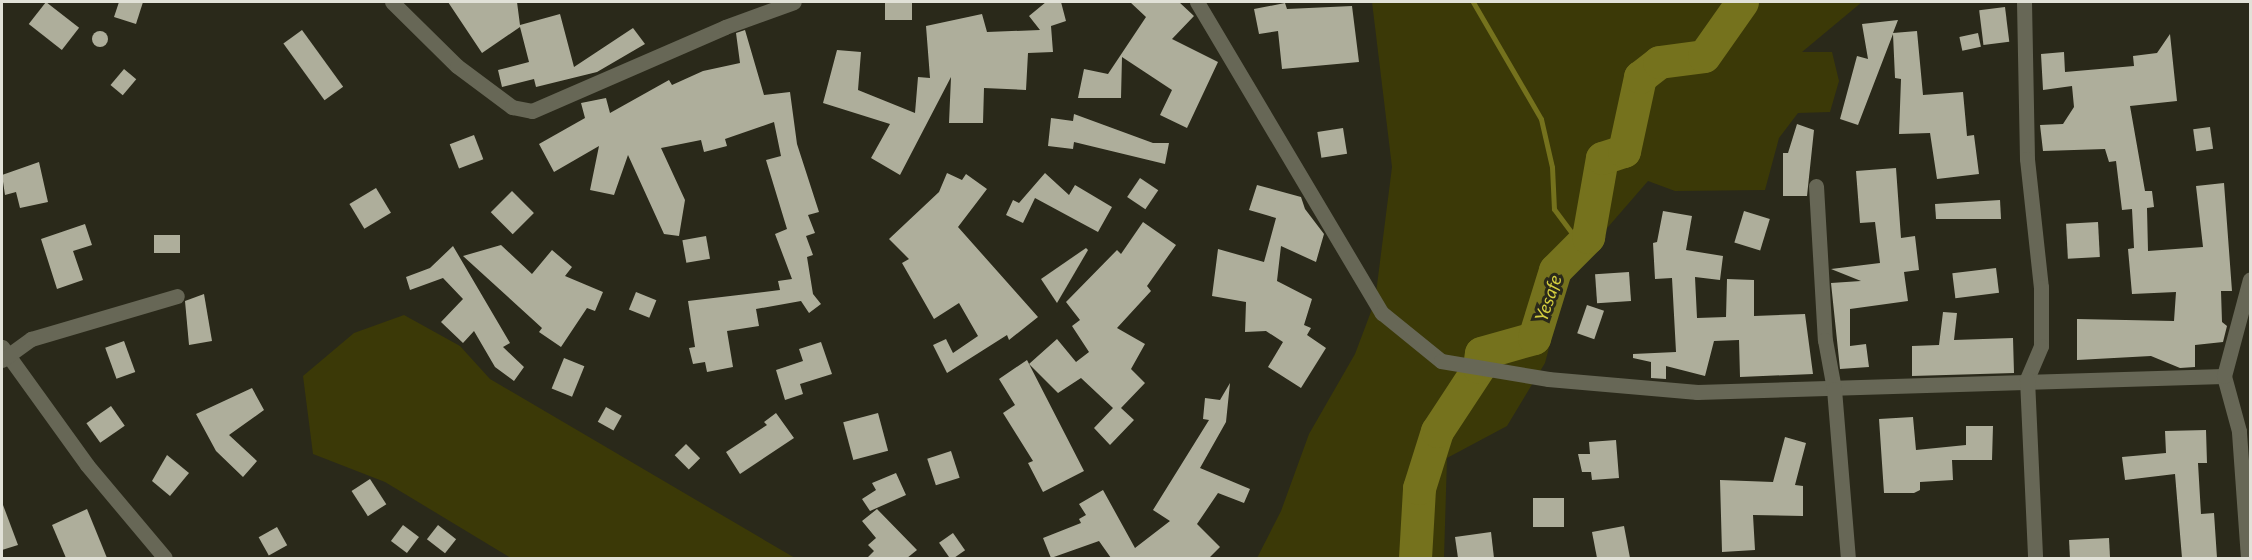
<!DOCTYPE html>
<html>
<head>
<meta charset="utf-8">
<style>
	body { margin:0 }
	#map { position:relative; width:2252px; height:560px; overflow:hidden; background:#2a291a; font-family:Lato,sans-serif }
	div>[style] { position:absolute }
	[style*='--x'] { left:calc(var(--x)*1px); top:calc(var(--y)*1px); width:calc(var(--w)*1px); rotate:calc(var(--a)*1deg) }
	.green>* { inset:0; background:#3b3907 }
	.stream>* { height:5px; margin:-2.5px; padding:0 2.5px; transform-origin:2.5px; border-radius:2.5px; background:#75721d }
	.river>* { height:33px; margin:-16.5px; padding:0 16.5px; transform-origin:16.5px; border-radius:16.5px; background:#75721d }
	.building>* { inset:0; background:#aeae9b; transform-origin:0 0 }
	.round { border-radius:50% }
	.minor>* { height:15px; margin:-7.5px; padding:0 7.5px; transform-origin:7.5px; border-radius:7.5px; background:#676756 }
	span { translate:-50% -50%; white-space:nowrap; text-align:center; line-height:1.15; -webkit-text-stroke:6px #2a291a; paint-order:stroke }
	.water-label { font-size:18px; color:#d5cf3f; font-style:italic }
	.frame { position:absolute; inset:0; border:3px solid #e1e1d7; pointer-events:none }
</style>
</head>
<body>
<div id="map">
	<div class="green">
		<i style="clip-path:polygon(1372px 2px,1862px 2px,1802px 52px,1832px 52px,1839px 81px,1830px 112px,1798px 113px,1779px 138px,1765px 190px,1675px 191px,1648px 181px,1569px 272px,1545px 363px,1507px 426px,1447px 458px,1444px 558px,1257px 558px,1281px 511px,1309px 434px,1355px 354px,1375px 301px,1392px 167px)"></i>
		<i style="clip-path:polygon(404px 315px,460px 346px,490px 379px,795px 558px,511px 558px,385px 482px,313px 454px,303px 376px,354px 333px)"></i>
	</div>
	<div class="stream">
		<i style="--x:1473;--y:2;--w:135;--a:59.8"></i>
		<i style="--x:1541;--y:119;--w:49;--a:77.1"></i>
		<i style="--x:1552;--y:167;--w:42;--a:87.3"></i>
		<i style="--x:1554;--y:209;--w:44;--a:53.4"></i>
	</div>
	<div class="river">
		<i style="--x:1415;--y:558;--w:70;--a:-86.7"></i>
		<i style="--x:1419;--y:488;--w:60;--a:-72.5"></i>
		<i style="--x:1437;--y:431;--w:77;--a:-56.7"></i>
		<i style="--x:1479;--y:367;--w:14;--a:-82"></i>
		<i style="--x:1481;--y:353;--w:55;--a:-15.8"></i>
		<i style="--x:1534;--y:338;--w:71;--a:-72.8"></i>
		<i style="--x:1555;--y:270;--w:47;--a:-45"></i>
		<i style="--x:1588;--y:237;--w:80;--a:-80"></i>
		<i style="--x:1602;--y:158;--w:23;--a:-18"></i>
		<i style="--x:1624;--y:151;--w:76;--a:-77.8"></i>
		<i style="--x:1640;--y:77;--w:24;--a:-38"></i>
		<i style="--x:1659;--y:62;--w:45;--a:-7.6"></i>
		<i style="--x:1704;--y:56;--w:66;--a:-54.9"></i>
	</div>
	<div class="building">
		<i style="left:46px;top:2px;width:42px;height:28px;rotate:38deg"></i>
		<i style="clip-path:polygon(119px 2px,143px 2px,136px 24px,114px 17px)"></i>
		<i style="clip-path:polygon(448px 2px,517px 2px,520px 25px,560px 14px,574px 67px,633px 28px,645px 44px,597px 72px,536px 87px,534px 79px,502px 87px,498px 70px,529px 62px,520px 27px,482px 53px)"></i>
		<i style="left:885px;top:2px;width:27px;height:18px"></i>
		<i style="clip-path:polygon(1046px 2px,1061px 2px,1066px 21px,1051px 26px,1053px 52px,1028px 53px,1026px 90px,984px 88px,983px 123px,949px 123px,951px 77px,900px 175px,871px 158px,890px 124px,823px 103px,837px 50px,861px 52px,858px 90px,915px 113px,918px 77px,930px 78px,926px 26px,982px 14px,987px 32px,1040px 30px,1029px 16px)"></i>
		<i style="clip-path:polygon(1130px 2px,1179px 2px,1194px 16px,1172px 39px,1218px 62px,1187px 128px,1160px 115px,1172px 90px,1122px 57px,1121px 98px,1078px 98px,1084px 69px,1108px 74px,1146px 17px)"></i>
		<i style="clip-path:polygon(1285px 3px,1287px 9px,1352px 6px,1359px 62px,1282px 69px,1278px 31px,1259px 34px,1254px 9px)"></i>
		<i style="left:2005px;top:7px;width:35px;height:26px;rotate:83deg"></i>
		<i style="clip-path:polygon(1898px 20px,1893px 33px,1917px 31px,1923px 95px,1963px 92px,1967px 136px,1974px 135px,1979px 174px,1937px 179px,1930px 133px,1899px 134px,1901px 79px,1895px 78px,1893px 34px,1858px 125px,1840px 119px,1857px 56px,1868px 59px,1862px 24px)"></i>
		<i style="left:302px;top:30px;width:70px;height:23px;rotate:54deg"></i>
		<i style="clip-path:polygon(745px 30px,764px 95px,790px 92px,797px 144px,819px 212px,808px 215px,815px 233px,806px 236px,813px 255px,807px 257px,813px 294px,821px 304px,809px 313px,801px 301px,756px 309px,759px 326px,727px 331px,733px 367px,707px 372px,705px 362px,693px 364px,689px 348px,695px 347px,688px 301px,780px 290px,778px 281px,792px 279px,775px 234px,787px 229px,766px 160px,781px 156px,774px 122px,725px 139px,727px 146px,704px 152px,701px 140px,661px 148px,685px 200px,679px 236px,664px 234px,628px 155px,614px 195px,590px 190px,599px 146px,554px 172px,539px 144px,585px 118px,581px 103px,606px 98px,610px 113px,669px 80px,672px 85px,703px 71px,740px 63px,736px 33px)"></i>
		<i class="round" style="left:92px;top:31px;width:16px;height:16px"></i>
		<i style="left:1978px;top:33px;width:14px;height:19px;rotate:78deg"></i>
		<i style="clip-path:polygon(2170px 34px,2177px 101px,2130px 106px,2145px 191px,2152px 191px,2154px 207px,2147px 208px,2148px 251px,2203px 247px,2196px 186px,2224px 183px,2232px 291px,2221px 291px,2222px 322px,2227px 326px,2223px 342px,2195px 345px,2195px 367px,2180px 368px,2151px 356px,2077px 360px,2077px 319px,2174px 321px,2176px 292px,2132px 294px,2128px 249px,2134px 248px,2132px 209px,2122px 210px,2116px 161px,2109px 162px,2105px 149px,2043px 151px,2040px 125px,2063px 124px,2074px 107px,2072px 86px,2043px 90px,2041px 54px,2064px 52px,2065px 72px,2134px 66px,2133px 56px,2157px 53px)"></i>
		<i style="left:124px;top:69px;width:16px;height:21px;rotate:40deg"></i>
		<i style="clip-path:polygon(1074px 114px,1153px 143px,1169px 143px,1165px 164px,1074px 142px,1073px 149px,1048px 146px,1051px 118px,1073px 121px)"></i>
		<i style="clip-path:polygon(1797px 124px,1814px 130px,1807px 196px,1783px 196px,1783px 153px,1788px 153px)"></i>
		<i style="left:2210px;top:127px;width:22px;height:17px;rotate:82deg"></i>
		<i style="left:1343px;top:128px;width:26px;height:26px;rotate:81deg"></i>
		<i style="left:474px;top:135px;width:26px;height:26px;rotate:69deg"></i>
		<i style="clip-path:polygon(39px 162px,48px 202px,20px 208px,16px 192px,5px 195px,2px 175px)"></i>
		<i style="clip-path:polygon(1896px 168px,1901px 238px,1915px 236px,1919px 270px,1904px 272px,1908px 301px,1850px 309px,1850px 346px,1866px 344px,1869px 367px,1840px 369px,1831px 283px,1861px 281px,1831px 269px,1880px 263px,1875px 222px,1860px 223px,1856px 171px)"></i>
		<i style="clip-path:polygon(947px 173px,962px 180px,966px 174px,987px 189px,958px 227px,1038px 317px,1009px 340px,1007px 335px,947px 373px,933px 345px,946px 339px,953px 353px,978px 336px,959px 303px,934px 319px,902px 263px,909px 259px,889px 239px,939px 192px)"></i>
		<i style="clip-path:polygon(1045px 173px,1069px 195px,1075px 185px,1112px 207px,1098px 232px,1035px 198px,1023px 223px,1006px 215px,1013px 200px,1019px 203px)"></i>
		<i style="left:1140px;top:178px;width:22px;height:23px;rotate:34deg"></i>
		<i style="clip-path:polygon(1257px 185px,1301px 197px,1305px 209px,1324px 234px,1316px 262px,1281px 246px,1277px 281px,1312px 299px,1304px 325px,1311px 328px,1307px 335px,1326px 348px,1301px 388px,1268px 367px,1283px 342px,1266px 331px,1245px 332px,1246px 302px,1212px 296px,1218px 249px,1264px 262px,1276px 218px,1249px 210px)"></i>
		<i style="left:376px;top:188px;width:29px;height:31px;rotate:59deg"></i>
		<i style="left:512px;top:191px;width:31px;height:30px;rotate:45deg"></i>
		<i style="clip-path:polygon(2000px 200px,2001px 219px,1936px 219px,1935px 204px)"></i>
		<i style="clip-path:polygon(1663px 211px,1692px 216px,1686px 250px,1723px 256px,1720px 280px,1695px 277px,1697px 318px,1726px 317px,1727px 279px,1754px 280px,1754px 316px,1805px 314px,1813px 374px,1740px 377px,1739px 340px,1714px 341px,1705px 376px,1666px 366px,1666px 379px,1651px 378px,1651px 362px,1633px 358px,1633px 354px,1676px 352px,1672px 278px,1655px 279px,1653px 243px,1657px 242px)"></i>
		<i style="left:1744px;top:211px;width:27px;height:33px;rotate:17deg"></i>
		<i style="clip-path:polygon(1143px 222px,1176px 245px,1147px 286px,1151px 291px,1117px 328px,1145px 344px,1131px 369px,1145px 383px,1121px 408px,1134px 420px,1110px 445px,1094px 428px,1113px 408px,1081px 378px,1058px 393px,1029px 364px,1057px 339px,1076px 362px,1089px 352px,1072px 326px,1080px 320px,1066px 302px,1117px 250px,1121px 254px)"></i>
		<i style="left:2098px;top:222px;width:35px;height:32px;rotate:87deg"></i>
		<i style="clip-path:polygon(85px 224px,92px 245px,73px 251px,83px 280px,57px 289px,41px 239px)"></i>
		<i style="left:154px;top:235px;width:26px;height:18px"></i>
		<i style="left:706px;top:236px;width:23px;height:24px;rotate:80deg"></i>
		<i style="clip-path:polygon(501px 245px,532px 274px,552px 250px,572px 267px,565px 276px,603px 292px,595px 311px,587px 308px,561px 347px,539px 332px,542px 328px,463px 256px)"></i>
		<i style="clip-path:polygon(453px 246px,510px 343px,503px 347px,524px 367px,514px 381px,495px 367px,474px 331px,463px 343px,441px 322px,463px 299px,443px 278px,410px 290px,406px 277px,430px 268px)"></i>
		<i style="clip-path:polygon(1086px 248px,1088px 250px,1057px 303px,1041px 279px)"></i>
		<i style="left:1996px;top:268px;width:25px;height:44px;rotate:83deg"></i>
		<i style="left:1629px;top:272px;width:29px;height:34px;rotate:86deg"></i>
		<i style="left:636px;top:292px;width:22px;height:19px;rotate:22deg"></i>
		<i style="clip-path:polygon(204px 294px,212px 341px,189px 345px,185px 301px)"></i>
		<i style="left:1587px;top:305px;width:18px;height:30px;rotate:19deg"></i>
		<i style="clip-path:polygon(1943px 312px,1957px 313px,1954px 340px,2013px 338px,2014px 373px,1912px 376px,1912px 346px,1939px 345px)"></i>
		<i style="left:124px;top:341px;width:33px;height:20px;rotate:70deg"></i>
		<i style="clip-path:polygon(821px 342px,832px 374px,800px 384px,803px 394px,785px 400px,776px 370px,803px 361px,799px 349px)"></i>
		<i style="left:564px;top:358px;width:22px;height:33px;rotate:22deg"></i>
		<i style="clip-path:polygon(1027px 360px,1084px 471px,1043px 492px,1028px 463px,1033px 461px,1003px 413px,1015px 405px,999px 379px)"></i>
		<i style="clip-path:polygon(1230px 383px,1226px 422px,1200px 468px,1250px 489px,1244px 503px,1218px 493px,1197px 524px,1220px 547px,1209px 558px,1111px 558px,1099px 541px,1051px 558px,1043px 538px,1081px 523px,1079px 519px,1086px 515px,1079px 504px,1103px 490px,1135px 548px,1170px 521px,1153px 510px,1209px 420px,1203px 419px,1205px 398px,1220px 400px)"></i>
		<i style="clip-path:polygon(252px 388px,264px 410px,229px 435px,257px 461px,243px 477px,216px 451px,196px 414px)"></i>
		<i style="left:111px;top:406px;width:24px;height:30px;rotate:55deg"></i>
		<i style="left:606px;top:407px;width:18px;height:17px;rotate:29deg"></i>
		<i style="clip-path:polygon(776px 413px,794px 438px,740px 474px,726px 452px,767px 425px,764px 422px)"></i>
		<i style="left:878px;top:413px;width:39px;height:36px;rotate:75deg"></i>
		<i style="clip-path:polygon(1913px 417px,1916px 450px,1966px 445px,1966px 426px,1993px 426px,1992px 460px,1952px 460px,1953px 480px,1920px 482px,1920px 490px,1914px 493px,1884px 493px,1879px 419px)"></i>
		<i style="clip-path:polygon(2206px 430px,2207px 463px,2198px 463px,2201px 514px,2214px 513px,2217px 558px,2182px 558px,2175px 474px,2125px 480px,2122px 457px,2166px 453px,2165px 431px)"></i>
		<i style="clip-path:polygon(1785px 437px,1806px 443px,1795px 485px,1803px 486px,1803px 516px,1753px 515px,1755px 550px,1722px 552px,1720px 480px,1773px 482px)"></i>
		<i style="clip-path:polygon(1616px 440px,1619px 478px,1592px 480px,1591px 472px,1582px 472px,1578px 454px,1590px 454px,1589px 442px)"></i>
		<i style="left:686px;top:444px;width:20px;height:16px;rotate:45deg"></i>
		<i style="left:951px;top:451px;width:28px;height:25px;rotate:72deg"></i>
		<i style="clip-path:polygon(167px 455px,189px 473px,170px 496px,152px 481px)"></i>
		<i style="clip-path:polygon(896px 473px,906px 495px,870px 511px,862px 499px,876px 490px,872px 483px)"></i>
		<i style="left:370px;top:479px;width:30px;height:22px;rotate:57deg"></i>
		<i style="left:1533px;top:498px;width:31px;height:29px"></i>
		<i style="clip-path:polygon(3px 505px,18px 545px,2px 550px,2px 506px)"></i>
		<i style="clip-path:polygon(87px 509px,107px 558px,66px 558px,52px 525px)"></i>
		<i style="clip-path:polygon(877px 509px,917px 550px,907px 558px,867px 558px,874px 551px,868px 545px,876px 538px,862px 521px)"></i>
		<i style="left:403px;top:525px;width:20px;height:20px;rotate:37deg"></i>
		<i style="left:438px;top:525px;width:23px;height:18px;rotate:38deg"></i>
		<i style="clip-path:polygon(1624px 526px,1630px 558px,1597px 558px,1592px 532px)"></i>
		<i style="left:277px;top:527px;width:21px;height:21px;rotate:61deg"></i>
		<i style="clip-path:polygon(1491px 532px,1494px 558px,1458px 558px,1455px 537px)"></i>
		<i style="left:953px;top:533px;width:21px;height:17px;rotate:55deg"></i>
		<i style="left:2109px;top:538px;width:20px;height:40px;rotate:87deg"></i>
	</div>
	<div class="minor">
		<i style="--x:392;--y:2;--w:91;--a:44.6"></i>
		<i style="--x:457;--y:66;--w:69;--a:36.7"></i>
		<i style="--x:512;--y:107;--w:20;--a:11"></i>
		<i style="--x:532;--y:111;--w:210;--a:-23.5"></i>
		<i style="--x:725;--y:27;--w:73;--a:-19.9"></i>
		<i style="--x:1197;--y:2;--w:362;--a:59.3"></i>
		<i style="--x:1382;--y:313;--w:76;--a:39.1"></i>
		<i style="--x:1441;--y:361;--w:109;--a:9.5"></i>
		<i style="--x:1548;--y:379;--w:150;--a:5"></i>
		<i style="--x:1697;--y:392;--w:527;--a:-1.74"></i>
		<i style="--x:2024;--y:2;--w:157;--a:88.9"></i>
		<i style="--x:2027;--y:159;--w:129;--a:83.8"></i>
		<i style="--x:2041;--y:287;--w:59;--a:90"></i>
		<i style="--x:2041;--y:346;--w:36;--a:113"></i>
		<i style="--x:2027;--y:379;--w:179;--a:87.4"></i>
		<i style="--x:1816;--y:186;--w:154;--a:86.7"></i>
		<i style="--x:1825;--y:340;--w:50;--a:79.6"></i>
		<i style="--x:1834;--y:389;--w:170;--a:85.3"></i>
		<i style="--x:2;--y:347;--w:145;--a:54.2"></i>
		<i style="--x:87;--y:465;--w:121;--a:50"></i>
		<i style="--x:2;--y:360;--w:36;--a:-36"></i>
		<i style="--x:31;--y:339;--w:152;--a:-16.4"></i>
		<i style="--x:2248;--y:558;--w:127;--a:-94.1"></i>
		<i style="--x:2239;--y:431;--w:57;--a:-105.3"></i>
		<i style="--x:2224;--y:376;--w:100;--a:-75"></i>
	</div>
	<div class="water-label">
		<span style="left:1548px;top:298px;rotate:-71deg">Yesafe</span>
	</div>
	<div class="frame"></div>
</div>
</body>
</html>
